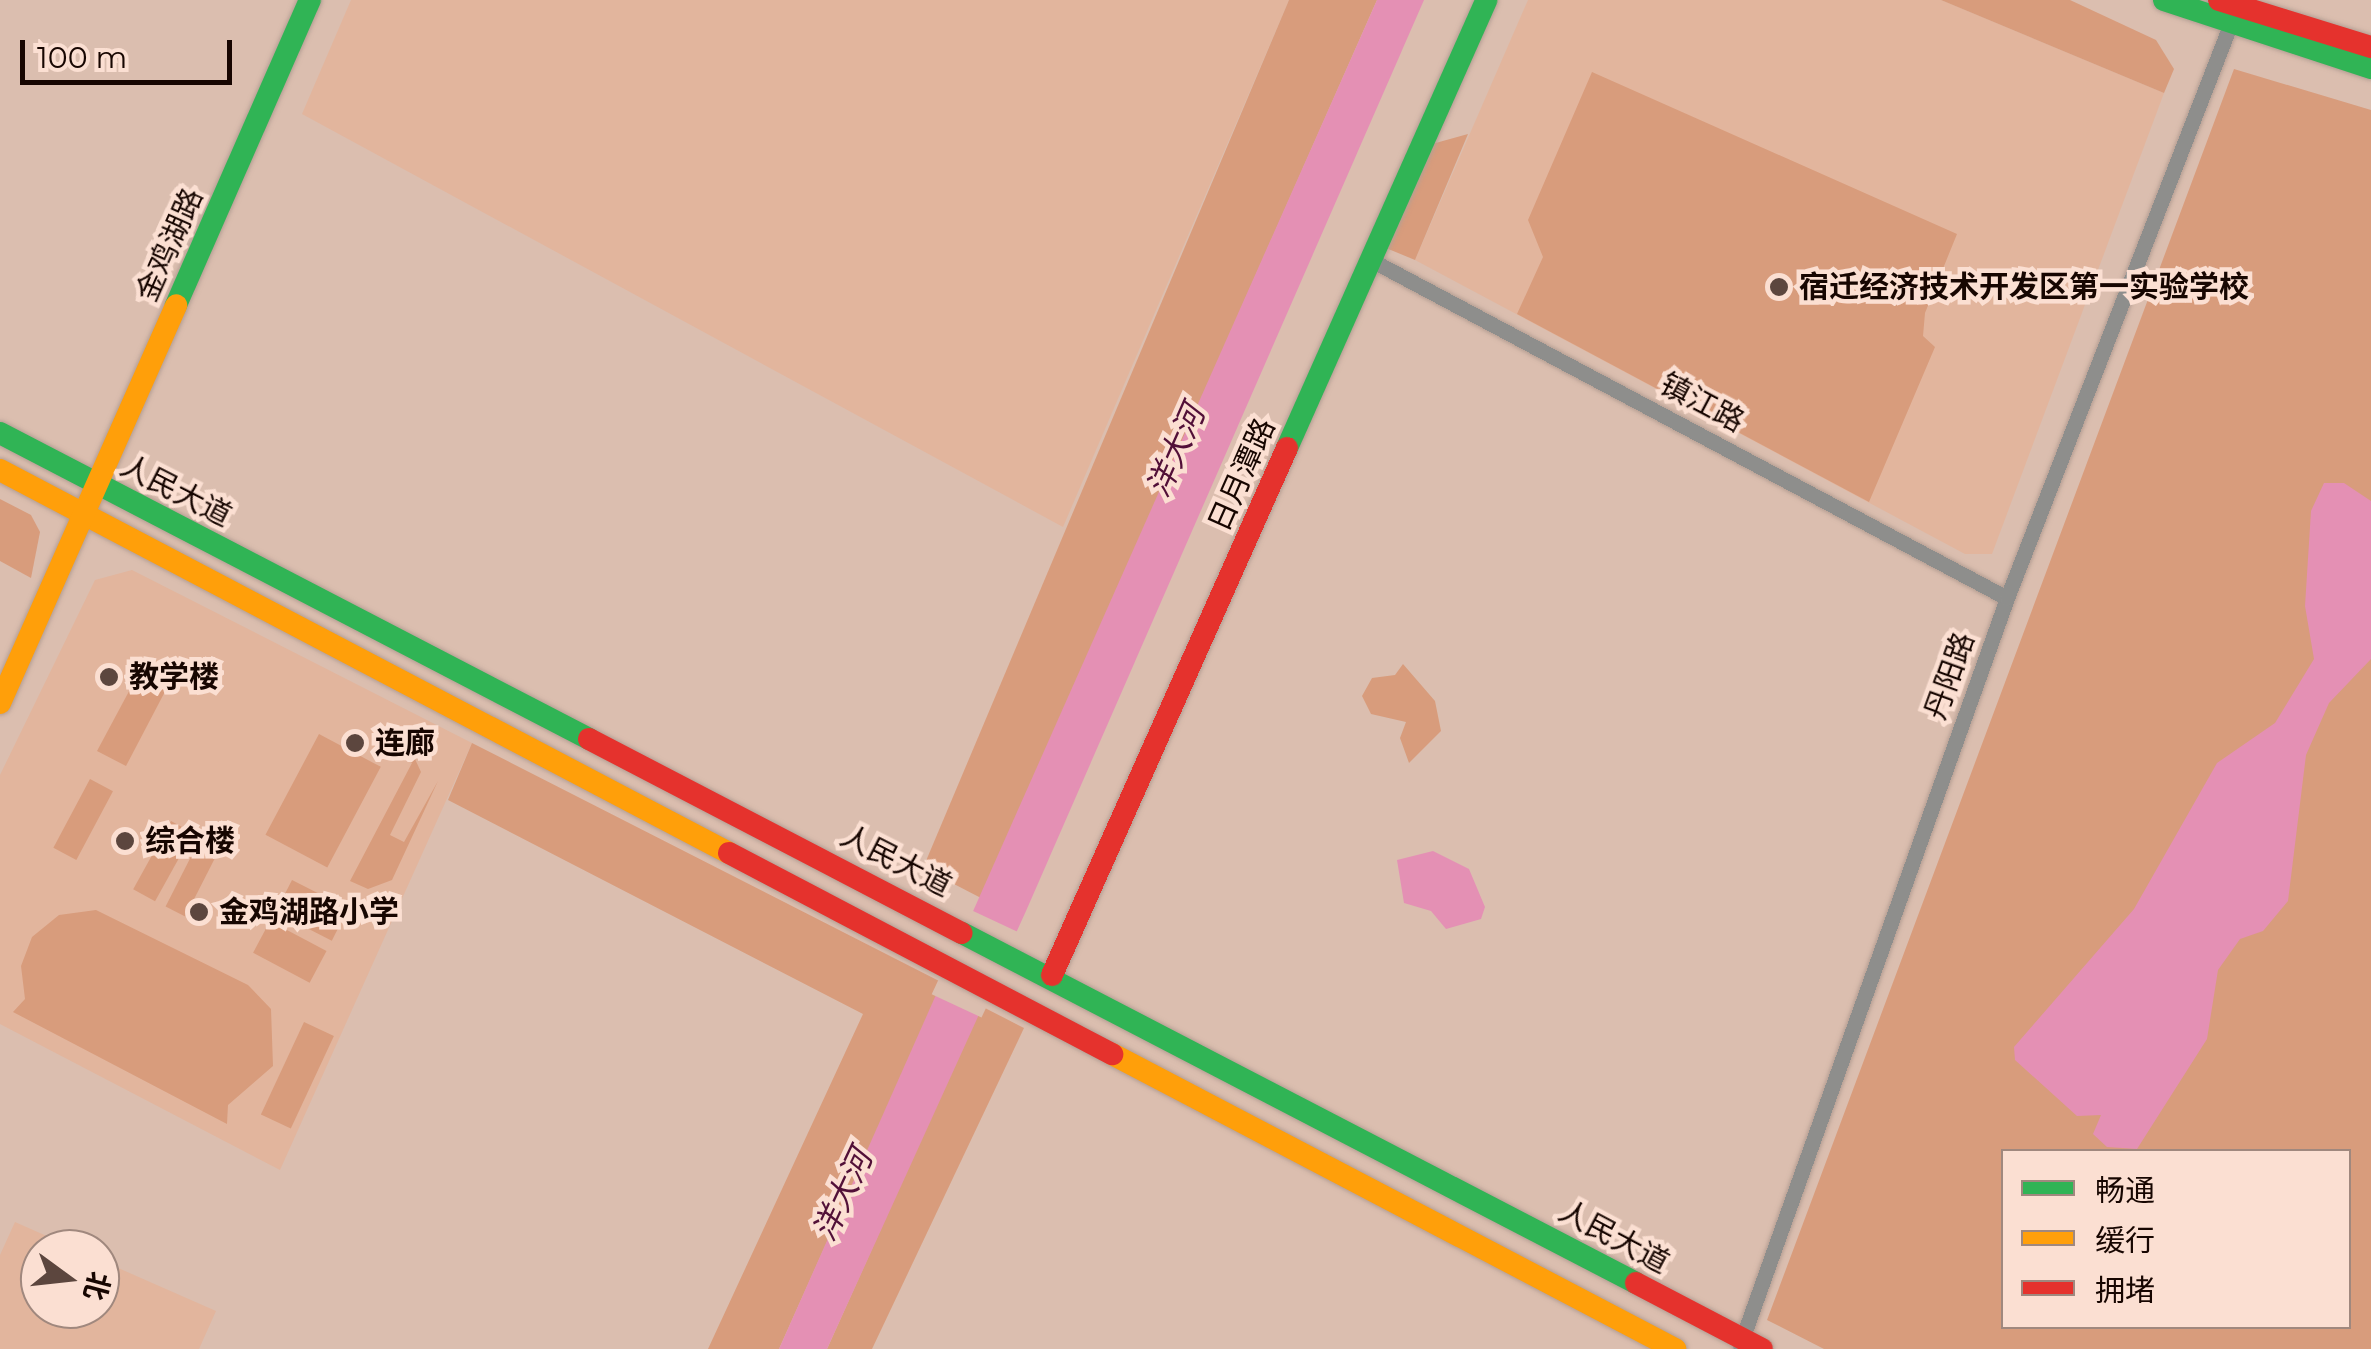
<!DOCTYPE html>
<html>
<head>
<meta charset="utf-8">
<style>
	body { margin:0 }
	#map { position:relative; width:2371px; height:1349px; overflow:hidden; background:#dbbeaf; font-family:Montserrat,"Noto Sans SC",sans-serif }
	div>[style] { position:absolute }
	[style*='--x'] { left:calc(var(--x)*1px); top:calc(var(--y)*1px); width:calc(var(--w)*1px); rotate:calc(var(--a)*1deg) }
	.built>* { inset:0; background:#e2b59d }
	.green>* { inset:0; background:#d89c7c; transform-origin:0 0 }
	.water>* { inset:0; background:#e490b4 }
	.pier>* { inset:0; background:#dbbeaf; transform-origin:0 0 }
	.roads { filter:drop-shadow(0 0 2px #b49e93) drop-shadow(0 0 2px #b49e93) }
	.street>* { height:15px; margin:-7.5px; padding:0 7.5px; transform-origin:7.5px; border-radius:7.5px; background:#8e8e8c }
	.fast>* { height:22px; margin:-11px; padding:0 11px; transform-origin:11px; border-radius:11px; background:#30b455 }
	.slow>* { height:22px; margin:-11px; padding:0 11px; transform-origin:11px; border-radius:11px; background:#ff9f0a }
	.jam>* { height:22px; margin:-11px; padding:0 11px; transform-origin:11px; border-radius:11px; background:#e5322d }
	.dots>* { width:28px; height:28px; translate:-50% -50%; box-sizing:border-box; border:5px solid #fbdfd2; border-radius:50% }
	span { translate:-50% -50%; white-space:nowrap; text-align:center; line-height:1.15; -webkit-text-stroke:9px #fbdfd2; paint-order:stroke }
	.street-label { font-size:30px; color:#170601 }
	.poi-label { font-size:30px; color:#170601; font-weight:700 }
	.left { translate:0 -50%; text-align:left }
	.water-label { font-size:32px; color:#521038; font-style:italic }
	.legend { position:absolute; left:2001px; top:1149px; width:350px; height:180px; box-sizing:border-box; background:#fbdfd2; border:2px solid #a0887e; margin:0; padding:12px 18px; list-style:none; font-size:30px; color:#170601 }
	.legend li { display:flex; align-items:center; gap:20px; height:50px }
	.legend b { width:50px; border:2px solid #a0887e }
	.north { position:absolute; left:20px; top:1229px; width:100px; height:100px; box-sizing:border-box; background:#fbdfd2; border:2px solid #a0887e; border-radius:50%; rotate:105deg; font-size:28px; font-weight:700; line-height:40px; text-align:center; color:#170601 }
	.north::after { content:''; display:block; margin:auto; width:35px; height:45px; background:#5c463e; clip-path:polygon(50% 0,100% 100%,50% 72%,0 100%) }
	.scale { position:absolute; left:20px; top:40px; width:212px; height:45px; box-sizing:border-box; border:5px solid #170601; border-top:0; padding-left:12px; font-size:30px; line-height:35px; white-space:nowrap; color:#170601; -webkit-text-stroke:8px #fbdfd2; paint-order:stroke }
</style>
</head>
<body>
<div id="map">
	<div class="built">
		<i style="clip-path:polygon(351px 0,1289px 0,1063px 527px,302px 114px)"></i>
		<i style="clip-path:polygon(1528px 0,1941px 0,2164px 93px,1992px 554px,1965px 554px,1415px 260px)"></i>
		<i style="clip-path:polygon(132px 570px,472px 743px,280px 1170px,0 1024px,0 775px,95px 580px)"></i>
		<i style="clip-path:polygon(15px 1222px,76px 1249px,40px 1249px,40px 1309px,100px 1309px,100px 1260px,216px 1311px,199px 1349px,0 1349px,0 1255px)"></i>
	</div>
	<div class="green">
		<i style="clip-path:polygon(1289px 0,1377px 0,981px 898px,923px 868px)"></i>
		<i style="clip-path:polygon(1941px 0,2070px 0,2156px 40px,2174px 69px,2164px 93px)"></i>
		<i style="clip-path:polygon(evenodd,2234px 69px,2371px 110px,2371px 1349px,1824px 1349px,1767px 1320px,2234px 69px,2004px 1152px,2348px 1152px,2348px 1326px,2004px 1326px,2004px 1152px)"></i>
		<i style="clip-path:polygon(1592px 72px,1957px 234px,1925px 313px,1923px 336px,1935px 347px,1869px 502px,1517px 314px,1543px 257px,1528px 220px)"></i>
		<i style="clip-path:polygon(1468px 134px,1415px 260px,1386px 248px,1432px 144px)"></i>
		<i style="clip-path:polygon(0 499px,31px 515px,40px 532px,31px 578px,0 561px)"></i>
		<i style="clip-path:polygon(154px 662px,170px 682px,126px 766px,97px 751px,142px 667px)"></i>
		<i style="clip-path:polygon(1403px 664px,1435px 701px,1441px 731px,1409px 763px,1400px 738px,1406px 722px,1371px 714px,1362px 696px,1372px 678px,1395px 675px)"></i>
		<i style="left:319px;top:734px;width:70px;height:114px;rotate:28deg"></i>
		<i style="clip-path:polygon(472px 743px,943px 983px,779px 1349px,708px 1349px,863px 1014px,448px 800px)"></i>
		<i style="clip-path:polygon(401px 751px,415px 759px,421px 772px,390px 835px,404px 842px,438px 781px,392px 880px,368px 889px,350px 881px,412px 763px)"></i>
		<i style="left:90px;top:779px;width:26px;height:78px;rotate:28deg"></i>
		<i style="left:171px;top:821px;width:25px;height:78px;rotate:29deg"></i>
		<i style="left:201px;top:837px;width:22px;height:78px;rotate:27deg"></i>
		<i style="left:292px;top:880px;width:63px;height:36px;rotate:27deg"></i>
		<i style="clip-path:polygon(96px 910px,248px 985px,271px 1009px,273px 1066px,228px 1105px,227px 1124px,13px 1012px,25px 999px,21px 966px,32px 937px,59px 915px)"></i>
		<i style="left:270px;top:921px;width:64px;height:36px;rotate:28deg"></i>
		<i style="clip-path:polygon(981px 1006px,1024px 1028px,872px 1349px,827px 1349px)"></i>
		<i style="left:304px;top:1022px;width:33px;height:102px;rotate:25deg"></i>
	</div>
	<div class="water">
		<i style="clip-path:polygon(1377px 0,1424px 0,1026px 911px,827px 1349px,779px 1349px)"></i>
		<i style="clip-path:polygon(2324px 483px,2344px 483px,2371px 501px,2371px 659px,2329px 703px,2306px 755px,2288px 901px,2263px 931px,2240px 939px,2218px 970px,2207px 1039px,2137px 1149px,2107px 1147px,2093px 1134px,2101px 1115px,2077px 1116px,2015px 1060px,2014px 1047px,2134px 909px,2217px 763px,2275px 723px,2314px 659px,2305px 606px,2311px 511px)"></i>
		<i style="clip-path:polygon(1433px 851px,1469px 869px,1485px 907px,1481px 919px,1446px 929px,1431px 911px,1404px 903px,1397px 860px)"></i>
	</div>
	<div class="pier">
		<i style="left:971px;top:910px;width:55px;height:93px;rotate:25deg"></i>
	</div>
	<div class="roads">
		<div class="street">
			<i style="--x:1371;--y:260;--w:720;--a:27.99"></i>
			<i style="--x:1740;--y:1345;--w:793;--a:-70.33"></i>
			<i style="--x:2007;--y:598;--w:612;--a:-68.72"></i>
		</div>
		<div class="fast">
			<i style="--x:2164;--y:0;--w:218;--a:18.2"></i>
			<i style="--x:176;--y:305;--w:333;--a:-66.3"></i>
			<i style="--x:0;--y:433;--w:664;--a:27.45"></i>
			<i style="--x:1287;--y:448;--w:490;--a:-66"></i>
			<i style="--x:962;--y:933;--w:759;--a:27.44"></i>
		</div>
		<div class="slow">
			<i style="--x:0;--y:470;--w:823;--a:27.72"></i>
			<i style="--x:0;--y:703;--w:435;--a:-66.1"></i>
			<i style="--x:1112;--y:1054;--w:636;--a:27.65"></i>
		</div>
		<div class="jam">
			<i style="--x:2219;--y:0;--w:159;--a:17.2"></i>
			<i style="--x:589;--y:739;--w:420;--a:27.5"></i>
			<i style="--x:729;--y:853;--w:433;--a:27.7"></i>
			<i style="--x:1052;--y:975;--w:577;--a:-65.97"></i>
			<i style="--x:1636;--y:1283;--w:142;--a:27.6"></i>
		</div>
	</div>
	<div class="dots">
		<i style="left:1779px;top:287px;background:#5c463e"></i>
		<i style="left:109px;top:677px;background:#5c463e"></i>
		<i style="left:355px;top:743px;background:#5c463e"></i>
		<i style="left:125px;top:841px;background:#5c463e"></i>
		<i style="left:199px;top:912px;background:#5c463e"></i>
	</div>
	<div class="street-label">
		<span style="left:170px;top:245px;rotate:-66deg">金鸡湖路</span>
		<span style="left:1702px;top:403px;rotate:28deg">镇江路</span>
		<span style="left:1242px;top:475px;rotate:-66deg">日月潭路</span>
		<span style="left:176px;top:491px;rotate:27deg">人民大道</span>
		<span style="left:1950px;top:676px;rotate:-70deg">丹阳路</span>
		<span style="left:896px;top:861px;rotate:27deg">人民大道</span>
		<span style="left:1614px;top:1237px;rotate:28deg">人民大道</span>
	</div>
	<div class="poi-label">
		<span class="left" style="left:1799px;top:287px">宿迁经济技术开发区第一实验学校</span>
		<span class="left" style="left:129px;top:677px">教学楼</span>
		<span class="left" style="left:375px;top:743px">连廊</span>
		<span class="left" style="left:145px;top:841px">综合楼</span>
		<span class="left" style="left:219px;top:912px">金鸡湖路小学</span>
	</div>
	<div class="water-label">
		<span style="left:1176px;top:451px;rotate:-66deg">洋大河</span>
		<span style="left:843px;top:1195px;rotate:-65deg">洋大河</span>
	</div>
	<ul class="legend">
	<li><b style="height:12px;background:#30b455"></b>畅通</li>
	<li><b style="height:12px;background:#ff9f0a"></b>缓行</li>
	<li><b style="height:12px;background:#e5322d"></b>拥堵</li>
	</ul>
	<div class="north">北</div>
	<div class="scale">100 m</div>
</div>
</body>
</html>
